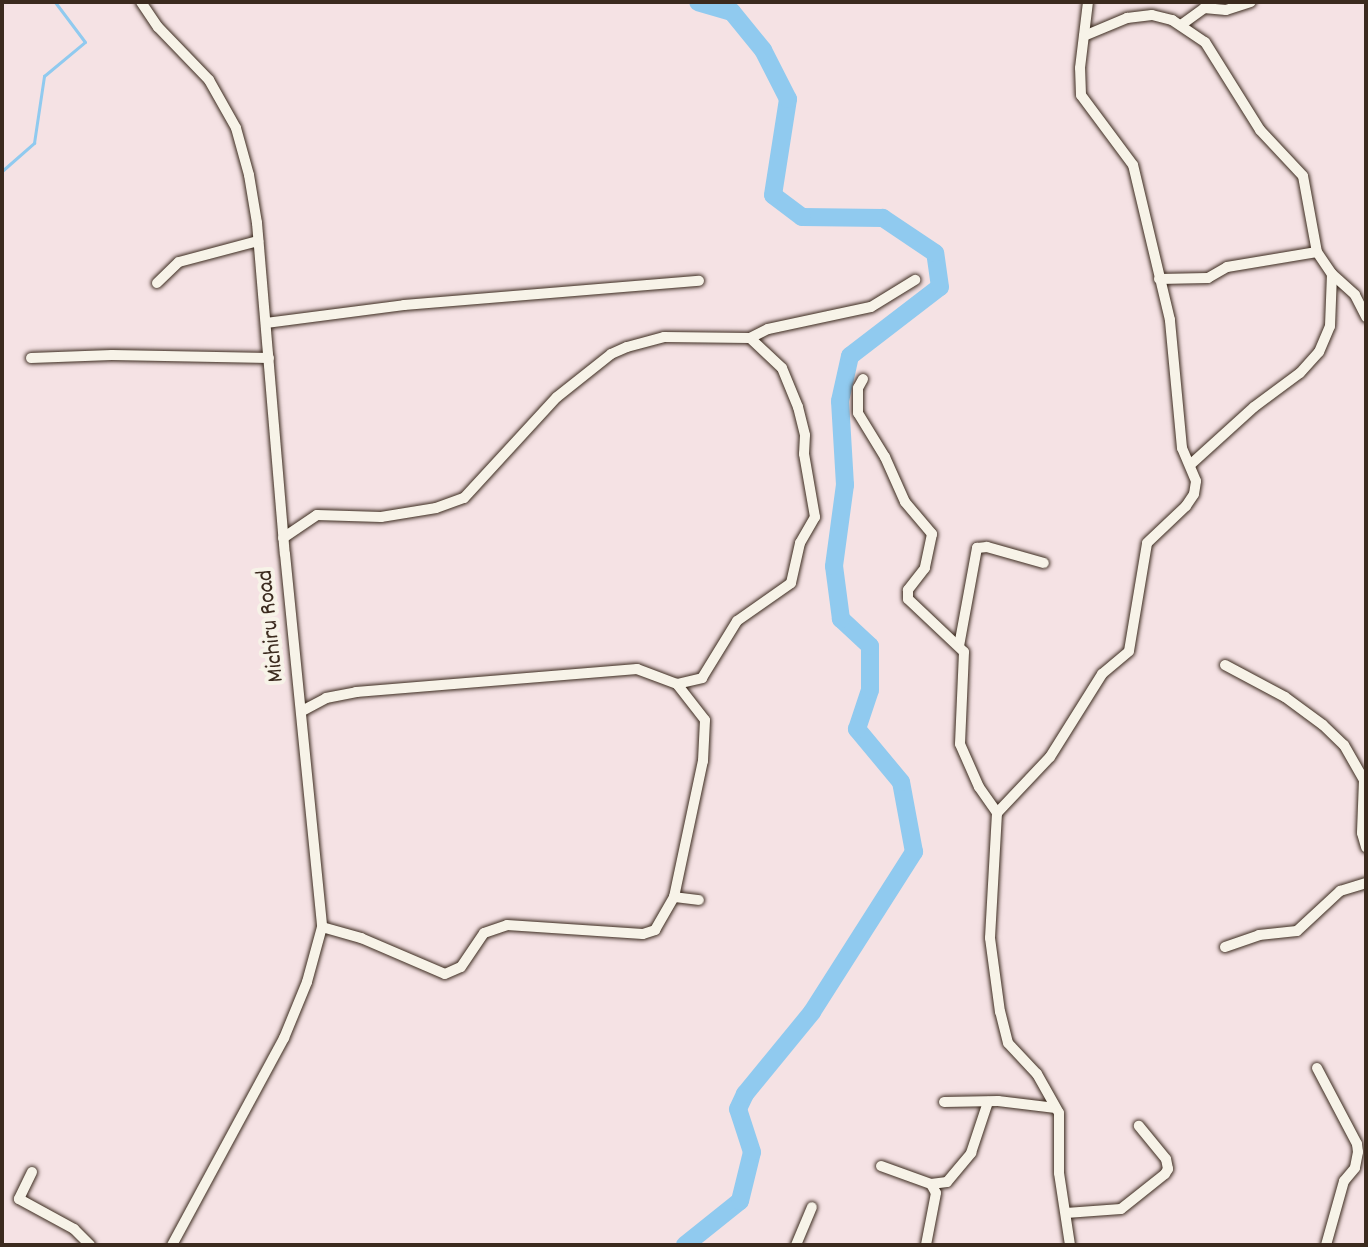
<!DOCTYPE html>
<html>
<head>
<meta charset="utf-8">
<style>
	body { margin:0 }
	#map { position:relative; width:1368px; height:1247px; overflow:hidden; background:#f5e2e4; font-family:Dekko,sans-serif }
	div>[style] { position:absolute }
	[style*='--x'] { left:calc(var(--x)*1px); top:calc(var(--y)*1px); width:calc(var(--w)*1px); rotate:calc(var(--a)*1deg) }
	.stream>* { height:3px; margin:-1.5px; padding:0 1.5px; transform-origin:1.5px; border-radius:1.5px; background:#90caef }
	.river>* { height:18px; margin:-9px; padding:0 9px; transform-origin:9px; border-radius:9px; background:#90caef }
	.roads { filter:drop-shadow(0 0 2px #3b2a1e) drop-shadow(0 0 2px #3b2a1e) }
	.minor>* { height:10px; margin:-5px; padding:0 5px; transform-origin:5px; border-radius:5px; background:#f7f3e8 }
	span { translate:-50% -50%; white-space:nowrap; text-align:center; line-height:1.15; -webkit-text-stroke:8px #f7f3e8; paint-order:stroke }
	.street-label { font-size:24px; color:#3b2a1e }
	.frame { position:absolute; inset:0; border:4px solid #3b2a1e; pointer-events:none }
</style>
</head>
<body>
<div id="map">
	<div class="stream">
		<i style="--x:2;--y:171;--w:43;--a:-41.2"></i>
		<i style="--x:34;--y:143;--w:68;--a:-81.5"></i>
		<i style="--x:44;--y:76;--w:53;--a:-39.7"></i>
		<i style="--x:85;--y:42;--w:50;--a:-126.9"></i>
	</div>
	<div class="river">
		<i style="--x:685;--y:1245;--w:70;--a:-38.7"></i>
		<i style="--x:740;--y:1201;--w:50;--a:-76.2"></i>
		<i style="--x:752;--y:1152;--w:45;--a:-108"></i>
		<i style="--x:738;--y:1109;--w:17;--a:-65"></i>
		<i style="--x:745;--y:1094;--w:106;--a:-50.7"></i>
		<i style="--x:812;--y:1012;--w:190;--a:-57.5"></i>
		<i style="--x:914;--y:852;--w:71;--a:-100.5"></i>
		<i style="--x:901;--y:782;--w:69;--a:-129.7"></i>
		<i style="--x:857;--y:729;--w:41;--a:-71.6"></i>
		<i style="--x:870;--y:690;--w:44;--a:-90"></i>
		<i style="--x:870;--y:646;--w:40;--a:-137"></i>
		<i style="--x:841;--y:619;--w:53;--a:-97.5"></i>
		<i style="--x:834;--y:566;--w:82;--a:-82.3"></i>
		<i style="--x:845;--y:485;--w:84;--a:-93.4"></i>
		<i style="--x:840;--y:401;--w:46;--a:-77.5"></i>
		<i style="--x:850;--y:356;--w:113;--a:-37.5"></i>
		<i style="--x:940;--y:287;--w:34;--a:-98"></i>
		<i style="--x:935;--y:253;--w:63;--a:-146.1"></i>
		<i style="--x:883;--y:218;--w:81;--a:-179.3"></i>
		<i style="--x:802;--y:217;--w:36;--a:-143"></i>
		<i style="--x:773;--y:195;--w:97;--a:-81.1"></i>
		<i style="--x:788;--y:99;--w:55;--a:-117"></i>
		<i style="--x:763;--y:50;--w:49;--a:-129.2"></i>
		<i style="--x:732;--y:12;--w:35;--a:-164"></i>
	</div>
	<div class="roads">
		<div class="minor">
			<i style="--x:141;--y:2;--w:30;--a:56"></i>
			<i style="--x:158;--y:27;--w:74;--a:46.1"></i>
			<i style="--x:209;--y:80;--w:55;--a:60.6"></i>
			<i style="--x:236;--y:128;--w:49;--a:74.5"></i>
			<i style="--x:249;--y:175;--w:49;--a:80.5"></i>
			<i style="--x:257;--y:223;--w:332;--a:85.2"></i>
			<i style="--x:285;--y:554;--w:375;--a:84.3"></i>
			<i style="--x:322;--y:927;--w:57;--a:105.3"></i>
			<i style="--x:307;--y:982;--w:61;--a:112.3"></i>
			<i style="--x:284;--y:1038;--w:235;--a:118.4"></i>
			<i style="--x:1181;--y:25;--w:29;--a:-36"></i>
			<i style="--x:1204;--y:8;--w:22;--a:5"></i>
			<i style="--x:1226;--y:10;--w:26;--a:-18"></i>
			<i style="--x:1084;--y:36;--w:47;--a:-22.7"></i>
			<i style="--x:1127;--y:18;--w:25;--a:-7"></i>
			<i style="--x:1152;--y:15;--w:21;--a:14"></i>
			<i style="--x:1172;--y:20;--w:40;--a:34"></i>
			<i style="--x:1205;--y:42;--w:104;--a:58"></i>
			<i style="--x:1260;--y:130;--w:63;--a:46.9"></i>
			<i style="--x:1303;--y:176;--w:77;--a:79.6"></i>
			<i style="--x:1317;--y:252;--w:27;--a:56"></i>
			<i style="--x:1332;--y:274;--w:31;--a:42"></i>
			<i style="--x:1355;--y:295;--w:25;--a:63"></i>
			<i style="--x:1159;--y:279;--w:49;--a:-1.2"></i>
			<i style="--x:1208;--y:278;--w:22;--a:-30"></i>
			<i style="--x:1227;--y:267;--w:91;--a:-9.5"></i>
			<i style="--x:157;--y:283;--w:30;--a:-44"></i>
			<i style="--x:179;--y:262;--w:82;--a:-14.9"></i>
			<i style="--x:266;--y:323;--w:139;--a:-7.4"></i>
			<i style="--x:404;--y:305;--w:296;--a:-4.7"></i>
			<i style="--x:31;--y:358;--w:81;--a:-2.1"></i>
			<i style="--x:112;--y:355;--w:157;--a:1.1"></i>
			<i style="--x:863;--y:379;--w:10;--a:119"></i>
			<i style="--x:858;--y:388;--w:25;--a:90"></i>
			<i style="--x:858;--y:413;--w:52;--a:58.5"></i>
			<i style="--x:885;--y:457;--w:49;--a:66"></i>
			<i style="--x:905;--y:502;--w:42;--a:49.8"></i>
			<i style="--x:932;--y:534;--w:35;--a:102"></i>
			<i style="--x:925;--y:568;--w:28;--a:128"></i>
			<i style="--x:908;--y:590;--w:9;--a:90"></i>
			<i style="--x:908;--y:599;--w:77;--a:43.4"></i>
			<i style="--x:964;--y:652;--w:92;--a:92.5"></i>
			<i style="--x:960;--y:744;--w:47;--a:66.2"></i>
			<i style="--x:979;--y:787;--w:32;--a:55"></i>
			<i style="--x:1190;--y:465;--w:86;--a:-42.2"></i>
			<i style="--x:1254;--y:407;--w:57;--a:-36.5"></i>
			<i style="--x:1300;--y:373;--w:28;--a:-48"></i>
			<i style="--x:1319;--y:352;--w:28;--a:-67"></i>
			<i style="--x:1330;--y:326;--w:52;--a:-87.8"></i>
			<i style="--x:283;--y:538;--w:41;--a:-34.1"></i>
			<i style="--x:317;--y:515;--w:64;--a:1.8"></i>
			<i style="--x:381;--y:517;--w:56;--a:-9.3"></i>
			<i style="--x:436;--y:508;--w:30;--a:-20"></i>
			<i style="--x:464;--y:498;--w:137;--a:-47.4"></i>
			<i style="--x:557;--y:397;--w:69;--a:-38.5"></i>
			<i style="--x:611;--y:354;--w:17;--a:-24"></i>
			<i style="--x:627;--y:347;--w:38;--a:-15"></i>
			<i style="--x:664;--y:337;--w:86;--a:0.7"></i>
			<i style="--x:750;--y:338;--w:20;--a:-27"></i>
			<i style="--x:768;--y:329;--w:105;--a:-12.1"></i>
			<i style="--x:871;--y:307;--w:52;--a:-31.5"></i>
			<i style="--x:959;--y:646;--w:100;--a:-79.6"></i>
			<i style="--x:977;--y:548;--w:10;--a:-6"></i>
			<i style="--x:987;--y:547;--w:59;--a:15.7"></i>
			<i style="--x:1225;--y:665;--w:68;--a:28.1"></i>
			<i style="--x:1285;--y:697;--w:47;--a:36.4"></i>
			<i style="--x:1323;--y:725;--w:29;--a:44"></i>
			<i style="--x:1344;--y:745;--w:40;--a:60.3"></i>
			<i style="--x:1364;--y:780;--w:53;--a:92.2"></i>
			<i style="--x:1362;--y:833;--w:15;--a:74"></i>
			<i style="--x:302;--y:711;--w:27;--a:-28"></i>
			<i style="--x:326;--y:698;--w:31;--a:-11"></i>
			<i style="--x:356;--y:692;--w:282;--a:-4.7"></i>
			<i style="--x:637;--y:669;--w:43;--a:20.6"></i>
			<i style="--x:677;--y:684;--w:26;--a:-13"></i>
			<i style="--x:702;--y:678;--w:67;--a:-58.4"></i>
			<i style="--x:737;--y:621;--w:66;--a:-35.1"></i>
			<i style="--x:791;--y:583;--w:41;--a:-77.3"></i>
			<i style="--x:800;--y:543;--w:30;--a:-60"></i>
			<i style="--x:815;--y:517;--w:64;--a:-99.9"></i>
			<i style="--x:804;--y:454;--w:19;--a:-87"></i>
			<i style="--x:805;--y:435;--w:29;--a:-104"></i>
			<i style="--x:798;--y:407;--w:42;--a:-112.3"></i>
			<i style="--x:782;--y:368;--w:44;--a:-136.8"></i>
			<i style="--x:674;--y:897;--w:25;--a:7"></i>
			<i style="--x:322;--y:927;--w:41;--a:15.8"></i>
			<i style="--x:361;--y:938;--w:91;--a:23.2"></i>
			<i style="--x:445;--y:974;--w:17;--a:-24"></i>
			<i style="--x:461;--y:967;--w:41;--a:-55.9"></i>
			<i style="--x:484;--y:933;--w:24;--a:-19"></i>
			<i style="--x:507;--y:925;--w:136;--a:3.8"></i>
			<i style="--x:643;--y:934;--w:13;--a:-18"></i>
			<i style="--x:655;--y:930;--w:38;--a:-60"></i>
			<i style="--x:674;--y:897;--w:139;--a:-78"></i>
			<i style="--x:703;--y:761;--w:41;--a:-87.2"></i>
			<i style="--x:705;--y:720;--w:46;--a:-127.9"></i>
			<i style="--x:1225;--y:947;--w:36;--a:-19"></i>
			<i style="--x:1259;--y:935;--w:38;--a:-6"></i>
			<i style="--x:1297;--y:931;--w:59;--a:-42.9"></i>
			<i style="--x:1340;--y:891;--w:27;--a:-17"></i>
			<i style="--x:1317;--y:1068;--w:86;--a:62.2"></i>
			<i style="--x:1357;--y:1144;--w:8;--a:83"></i>
			<i style="--x:1358;--y:1152;--w:16;--a:101"></i>
			<i style="--x:1355;--y:1168;--w:17;--a:130"></i>
			<i style="--x:1344;--y:1181;--w:66;--a:105.7"></i>
			<i style="--x:944;--y:1102;--w:54;--a:-1.1"></i>
			<i style="--x:998;--y:1101;--w:58;--a:6.9"></i>
			<i style="--x:881;--y:1166;--w:53;--a:19.8"></i>
			<i style="--x:931;--y:1184;--w:10;--a:61"></i>
			<i style="--x:936;--y:1193;--w:53;--a:100.9"></i>
			<i style="--x:32;--y:1172;--w:30;--a:116"></i>
			<i style="--x:19;--y:1199;--w:63;--a:28.6"></i>
			<i style="--x:74;--y:1229;--w:23;--a:45"></i>
			<i style="--x:931;--y:1184;--w:16;--a:-7"></i>
			<i style="--x:947;--y:1182;--w:38;--a:-50"></i>
			<i style="--x:971;--y:1153;--w:54;--a:-71.6"></i>
			<i style="--x:1066;--y:1213;--w:55;--a:-4.2"></i>
			<i style="--x:1121;--y:1209;--w:56;--a:-38.5"></i>
			<i style="--x:1165;--y:1174;--w:6;--a:-59"></i>
			<i style="--x:1168;--y:1169;--w:10;--a:-101"></i>
			<i style="--x:1166;--y:1159;--w:43;--a:-129.3"></i>
			<i style="--x:796;--y:1245;--w:41;--a:-67.2"></i>
			<i style="--x:1070;--y:1245;--w:73;--a:-98.7"></i>
			<i style="--x:1059;--y:1173;--w:60;--a:-90"></i>
			<i style="--x:1059;--y:1113;--w:45;--a:-119.4"></i>
			<i style="--x:1037;--y:1074;--w:42;--a:-133.1"></i>
			<i style="--x:1008;--y:1043;--w:32;--a:-104"></i>
			<i style="--x:1000;--y:1012;--w:75;--a:-97.7"></i>
			<i style="--x:990;--y:938;--w:125;--a:-86.8"></i>
			<i style="--x:997;--y:813;--w:77;--a:-46.6"></i>
			<i style="--x:1050;--y:757;--w:98;--a:-57.9"></i>
			<i style="--x:1102;--y:674;--w:35;--a:-40"></i>
			<i style="--x:1129;--y:651;--w:109;--a:-80.5"></i>
			<i style="--x:1147;--y:543;--w:54;--a:-43.5"></i>
			<i style="--x:1186;--y:506;--w:14;--a:-56"></i>
			<i style="--x:1194;--y:494;--w:13;--a:-81"></i>
			<i style="--x:1196;--y:481;--w:36;--a:-113"></i>
			<i style="--x:1182;--y:448;--w:129;--a:-95.4"></i>
			<i style="--x:1170;--y:320;--w:159;--a:-103.4"></i>
			<i style="--x:1133;--y:165;--w:87;--a:-126.6"></i>
			<i style="--x:1081;--y:95;--w:27;--a:-92"></i>
			<i style="--x:1080;--y:68;--w:66;--a:-83.1"></i>
		</div>
	</div>
	<div class="street-label">
		<span style="left:272px;top:626px;rotate:-96deg">Michiru Road</span>
	</div>
	<div class="frame"></div>
</div>
</body>
</html>
